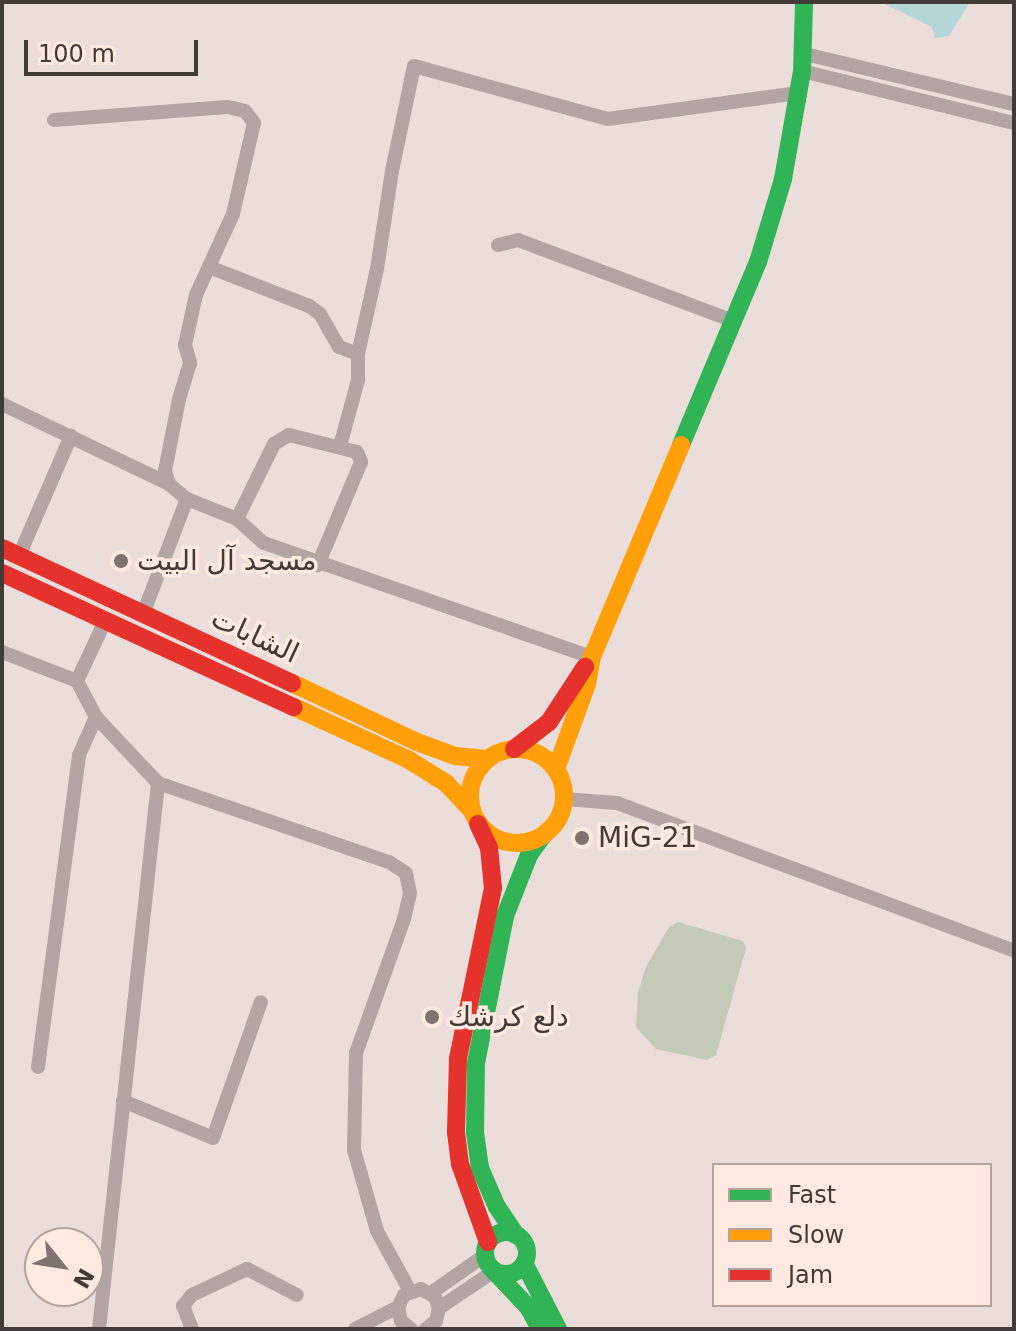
<!DOCTYPE html>
<html>
<head>
<meta charset="utf-8">
<style>
	body { margin:0 }
	#map { position:relative; width:1016px; height:1331px; overflow:hidden; background:#ebdeda; font-family:"DejaVu Sans",Vazirmatn,sans-serif }
	div>[style] { position:absolute }
	[style*='--x'] { left:calc(var(--x)*1px); top:calc(var(--y)*1px); width:calc(var(--w)*1px); rotate:calc(var(--a)*1deg) }
	.green>* { inset:0; background:#c3cab7 }
	.water>* { inset:0; background:#b5d6d6 }
	.street>* { height:14px; margin:-7px; padding:0 7px; transform-origin:7px; border-radius:7px; background:#b3a5a4 }
	.fast>* { height:18px; margin:-9px; padding:0 9px; transform-origin:9px; border-radius:9px; background:#30b455 }
	.fast>.ring { margin:-9px; padding:0; box-sizing:content-box; background:none; border:18px solid #30b455; border-radius:50% }
	.slow>* { height:18px; margin:-9px; padding:0 9px; transform-origin:9px; border-radius:9px; background:#ff9f0a }
	.slow>.ring { margin:-9px; padding:0; box-sizing:content-box; background:none; border:18px solid #ff9f0a; border-radius:50% }
	.jam>* { height:18px; margin:-9px; padding:0 9px; transform-origin:9px; border-radius:9px; background:#e5322d }
	.dots>* { width:22px; height:22px; translate:-50% -50%; box-sizing:border-box; border:4px solid #ffe9e0; border-radius:50% }
	span { translate:-50% -50%; white-space:nowrap; text-align:center; line-height:1.15; -webkit-text-stroke:7px #ffe9e0; paint-order:stroke }
	.poi-label { font-size:28px; color:#423a36 }
	.left { translate:0 -50%; text-align:left }
	.street-label { font-size:28px; color:#423a36 }
	.frame { position:absolute; inset:0; border:4px solid #423a36; pointer-events:none }
	.legend { position:absolute; left:712px; top:1163px; width:280px; height:144px; box-sizing:border-box; background:#ffe9e0; border:2px solid #b3a39c; margin:0; padding:10px 14px; list-style:none; font-size:24px; color:#423a36 }
	.legend li { display:flex; align-items:center; gap:16px; height:40px }
	.legend b { width:40px; border:2px solid #b3a39c }
	.north { position:absolute; left:24px; top:1227px; width:80px; height:80px; box-sizing:border-box; background:#ffe9e0; border:2px solid #b3a39c; border-radius:50%; rotate:120deg; font-size:22px; font-weight:700; line-height:32px; text-align:center; color:#423a36 }
	.north::after { content:''; display:block; margin:auto; width:28px; height:36px; background:#7d736f; clip-path:polygon(50% 0,100% 100%,50% 72%,0 100%) }
	.scale { position:absolute; left:24px; top:40px; width:174px; height:36px; box-sizing:border-box; border:4px solid #423a36; border-top:0; padding-left:10px; font-size:24px; line-height:28px; white-space:nowrap; color:#423a36; -webkit-text-stroke:6px #ffe9e0; paint-order:stroke }
</style>
</head>
<body>
<div id="map">
	<div class="green">
		<i style="clip-path:polygon(678px 922px,743px 941px,746px 948px,716px 1055px,707px 1060px,656px 1049px,636px 1027px,638px 992px,646px 967px,669px 927px)"></i>
	</div>
	<div class="water">
		<i style="clip-path:polygon(881px 2px,970px 2px,949px 36px,935px 38px,932px 27px)"></i>
	</div>
	<div class="street">
		<i style="--x:801;--y:53;--w:219;--a:13.5"></i>
		<i style="--x:802;--y:71;--w:218;--a:13.8"></i>
		<i style="--x:54;--y:120;--w:174;--a:-4.3"></i>
		<i style="--x:228;--y:107;--w:17;--a:13"></i>
		<i style="--x:245;--y:111;--w:15;--a:53"></i>
		<i style="--x:254;--y:123;--w:93;--a:103"></i>
		<i style="--x:233;--y:214;--w:89;--a:114.6"></i>
		<i style="--x:196;--y:295;--w:51;--a:102.4"></i>
		<i style="--x:185;--y:345;--w:19;--a:74"></i>
		<i style="--x:190;--y:363;--w:38;--a:107"></i>
		<i style="--x:179;--y:399;--w:73;--a:101"></i>
		<i style="--x:165;--y:471;--w:14;--a:73"></i>
		<i style="--x:498;--y:245;--w:21;--a:-14"></i>
		<i style="--x:518;--y:240;--w:231;--a:20.6"></i>
		<i style="--x:209;--y:267;--w:107;--a:21.3"></i>
		<i style="--x:309;--y:306;--w:14;--a:36"></i>
		<i style="--x:320;--y:314;--w:38;--a:60"></i>
		<i style="--x:339;--y:347;--w:20;--a:20"></i>
		<i style="--x:2;--y:404;--w:185;--a:25.6"></i>
		<i style="--x:169;--y:484;--w:23;--a:40"></i>
		<i style="--x:187;--y:499;--w:54;--a:21.8"></i>
		<i style="--x:237;--y:519;--w:36;--a:42"></i>
		<i style="--x:264;--y:543;--w:347;--a:19.2"></i>
		<i style="--x:340;--y:446;--w:68;--a:-74.7"></i>
		<i style="--x:358;--y:380;--w:26;--a:-90"></i>
		<i style="--x:358;--y:354;--w:87;--a:-77.4"></i>
		<i style="--x:377;--y:269;--w:99;--a:-81.3"></i>
		<i style="--x:392;--y:171;--w:107;--a:-78.2"></i>
		<i style="--x:414;--y:66;--w:201;--a:15.3"></i>
		<i style="--x:608;--y:119;--w:192;--a:-7.8"></i>
		<i style="--x:237;--y:519;--w:84;--a:-63.7"></i>
		<i style="--x:274;--y:444;--w:17;--a:-31"></i>
		<i style="--x:289;--y:435;--w:70;--a:14"></i>
		<i style="--x:357;--y:452;--w:11;--a:68"></i>
		<i style="--x:361;--y:462;--w:112;--a:112.7"></i>
		<i style="--x:19;--y:556;--w:131;--a:-66.6"></i>
		<i style="--x:143;--y:614;--w:123;--a:-69.1"></i>
		<i style="--x:2;--y:652;--w:80;--a:21.1"></i>
		<i style="--x:77;--y:681;--w:66;--a:-65"></i>
		<i style="--x:77;--y:681;--w:41;--a:62.2"></i>
		<i style="--x:96;--y:717;--w:91;--a:46.8"></i>
		<i style="--x:158;--y:783;--w:244;--a:18.9"></i>
		<i style="--x:389;--y:862;--w:20;--a:33"></i>
		<i style="--x:406;--y:873;--w:20;--a:79"></i>
		<i style="--x:410;--y:893;--w:27;--a:103"></i>
		<i style="--x:404;--y:919;--w:142;--a:109.7"></i>
		<i style="--x:356;--y:1053;--w:97;--a:91.2"></i>
		<i style="--x:354;--y:1150;--w:84;--a:74.1"></i>
		<i style="--x:377;--y:1231;--w:68;--a:61.2"></i>
		<i style="--x:564;--y:799;--w:53;--a:4.3"></i>
		<i style="--x:617;--y:803;--w:424;--a:20.4"></i>
		<i style="--x:38;--y:1067;--w:315;--a:-82.5"></i>
		<i style="--x:79;--y:755;--w:42;--a:-65.9"></i>
		<i style="--x:123;--y:1101;--w:97;--a:22.3"></i>
		<i style="--x:213;--y:1138;--w:144;--a:-70.6"></i>
		<i style="--x:431;--y:1293;--w:66;--a:-35.1"></i>
		<i style="--x:439;--y:1308;--w:66;--a:-33.9"></i>
		<i style="--x:99;--y:1329;--w:549;--a:-83.83"></i>
		<i style="--x:192;--y:1329;--w:25;--a:-111"></i>
		<i style="--x:183;--y:1306;--w:14;--a:-51"></i>
		<i style="--x:192;--y:1295;--w:61;--a:-25.3"></i>
		<i style="--x:247;--y:1269;--w:56;--a:27.5"></i>
		<i style="--x:355;--y:1329;--w:48;--a:-27.1"></i>
		<i style="--x:411;--y:1329;--w:13;--a:-141"></i>
		<i style="--x:401;--y:1321;--w:14;--a:-102"></i>
		<i style="--x:398;--y:1307;--w:13;--a:-63"></i>
		<i style="--x:404;--y:1295;--w:18;--a:-19"></i>
		<i style="--x:421;--y:1289;--w:16;--a:30"></i>
		<i style="--x:435;--y:1297;--w:12;--a:70"></i>
		<i style="--x:439;--y:1308;--w:13;--a:103"></i>
		<i style="--x:436;--y:1321;--w:13;--a:141"></i>
	</div>
	<div class="fast">
		<i style="--x:681;--y:445;--w:199;--a:-67.2"></i>
		<i style="--x:758;--y:262;--w:87;--a:-73.2"></i>
		<i style="--x:783;--y:179;--w:110;--a:-80"></i>
		<i style="--x:802;--y:71;--w:69;--a:-88.3"></i>
		<i class="ring" style="left:485px;top:1232px;width:24px;height:24px"></i>
		<i style="--x:516;--y:1235;--w:34;--a:-124"></i>
		<i style="--x:497;--y:1207;--w:43;--a:-113.6"></i>
		<i style="--x:480;--y:1168;--w:36;--a:-98"></i>
		<i style="--x:475;--y:1132;--w:69;--a:-89.2"></i>
		<i style="--x:476;--y:1063;--w:150;--a:-78.8"></i>
		<i style="--x:505;--y:916;--w:66;--a:-68.5"></i>
		<i style="--x:529;--y:855;--w:24;--a:-54"></i>
		<i style="--x:524;--y:1263;--w:74;--a:62.7"></i>
		<i style="--x:494;--y:1271;--w:50;--a:46.6"></i>
		<i style="--x:528;--y:1307;--w:25;--a:61"></i>
	</div>
	<div class="slow">
		<i style="--x:292;--y:683;--w:138;--a:25.3"></i>
		<i style="--x:417;--y:742;--w:40;--a:20.2"></i>
		<i style="--x:455;--y:756;--w:33;--a:5"></i>
		<i style="--x:294;--y:707;--w:127;--a:24.7"></i>
		<i style="--x:409;--y:760;--w:44;--a:31.9"></i>
		<i style="--x:446;--y:783;--w:38;--a:47"></i>
		<i class="ring" style="left:470px;top:749px;width:76px;height:76px"></i>
		<i style="--x:556;--y:769;--w:90;--a:-70"></i>
		<i style="--x:587;--y:684;--w:27;--a:-80"></i>
		<i style="--x:592;--y:657;--w:230;--a:-67.2"></i>
	</div>
	<div class="jam">
		<i style="--x:2;--y:548;--w:320;--a:25"></i>
		<i style="--x:2;--y:573;--w:321;--a:24.7"></i>
		<i style="--x:514;--y:749;--w:44;--a:-37.6"></i>
		<i style="--x:549;--y:722;--w:66;--a:-56.8"></i>
		<i style="--x:478;--y:824;--w:26;--a:65"></i>
		<i style="--x:489;--y:848;--w:40;--a:84.3"></i>
		<i style="--x:493;--y:888;--w:175;--a:101.6"></i>
		<i style="--x:458;--y:1059;--w:73;--a:91.6"></i>
		<i style="--x:456;--y:1132;--w:32;--a:83"></i>
		<i style="--x:460;--y:1164;--w:83;--a:70.3"></i>
	</div>
	<div class="dots">
		<i style="left:121px;top:561px;background:#7d736f"></i>
		<i style="left:582px;top:838px;background:#7d736f"></i>
		<i style="left:432px;top:1017px;background:#7d736f"></i>
	</div>
	<div class="poi-label">
		<span class="left" style="left:137px;top:561px">مسجد آل البيت</span>
		<span class="left" style="left:598px;top:838px">MiG-21</span>
		<span class="left" style="left:448px;top:1017px">دلع كرشك</span>
	</div>
	<div class="street-label">
		<span style="left:255px;top:636px;rotate:25deg">الشابات</span>
	</div>
	<div class="frame"></div>
	<ul class="legend">
	<li><b style="height:10px;background:#30b455"></b>Fast</li>
	<li><b style="height:10px;background:#ff9f0a"></b>Slow</li>
	<li><b style="height:10px;background:#e5322d"></b>Jam</li>
	</ul>
	<div class="north">N</div>
	<div class="scale">100 m</div>
</div>
</body>
</html>
